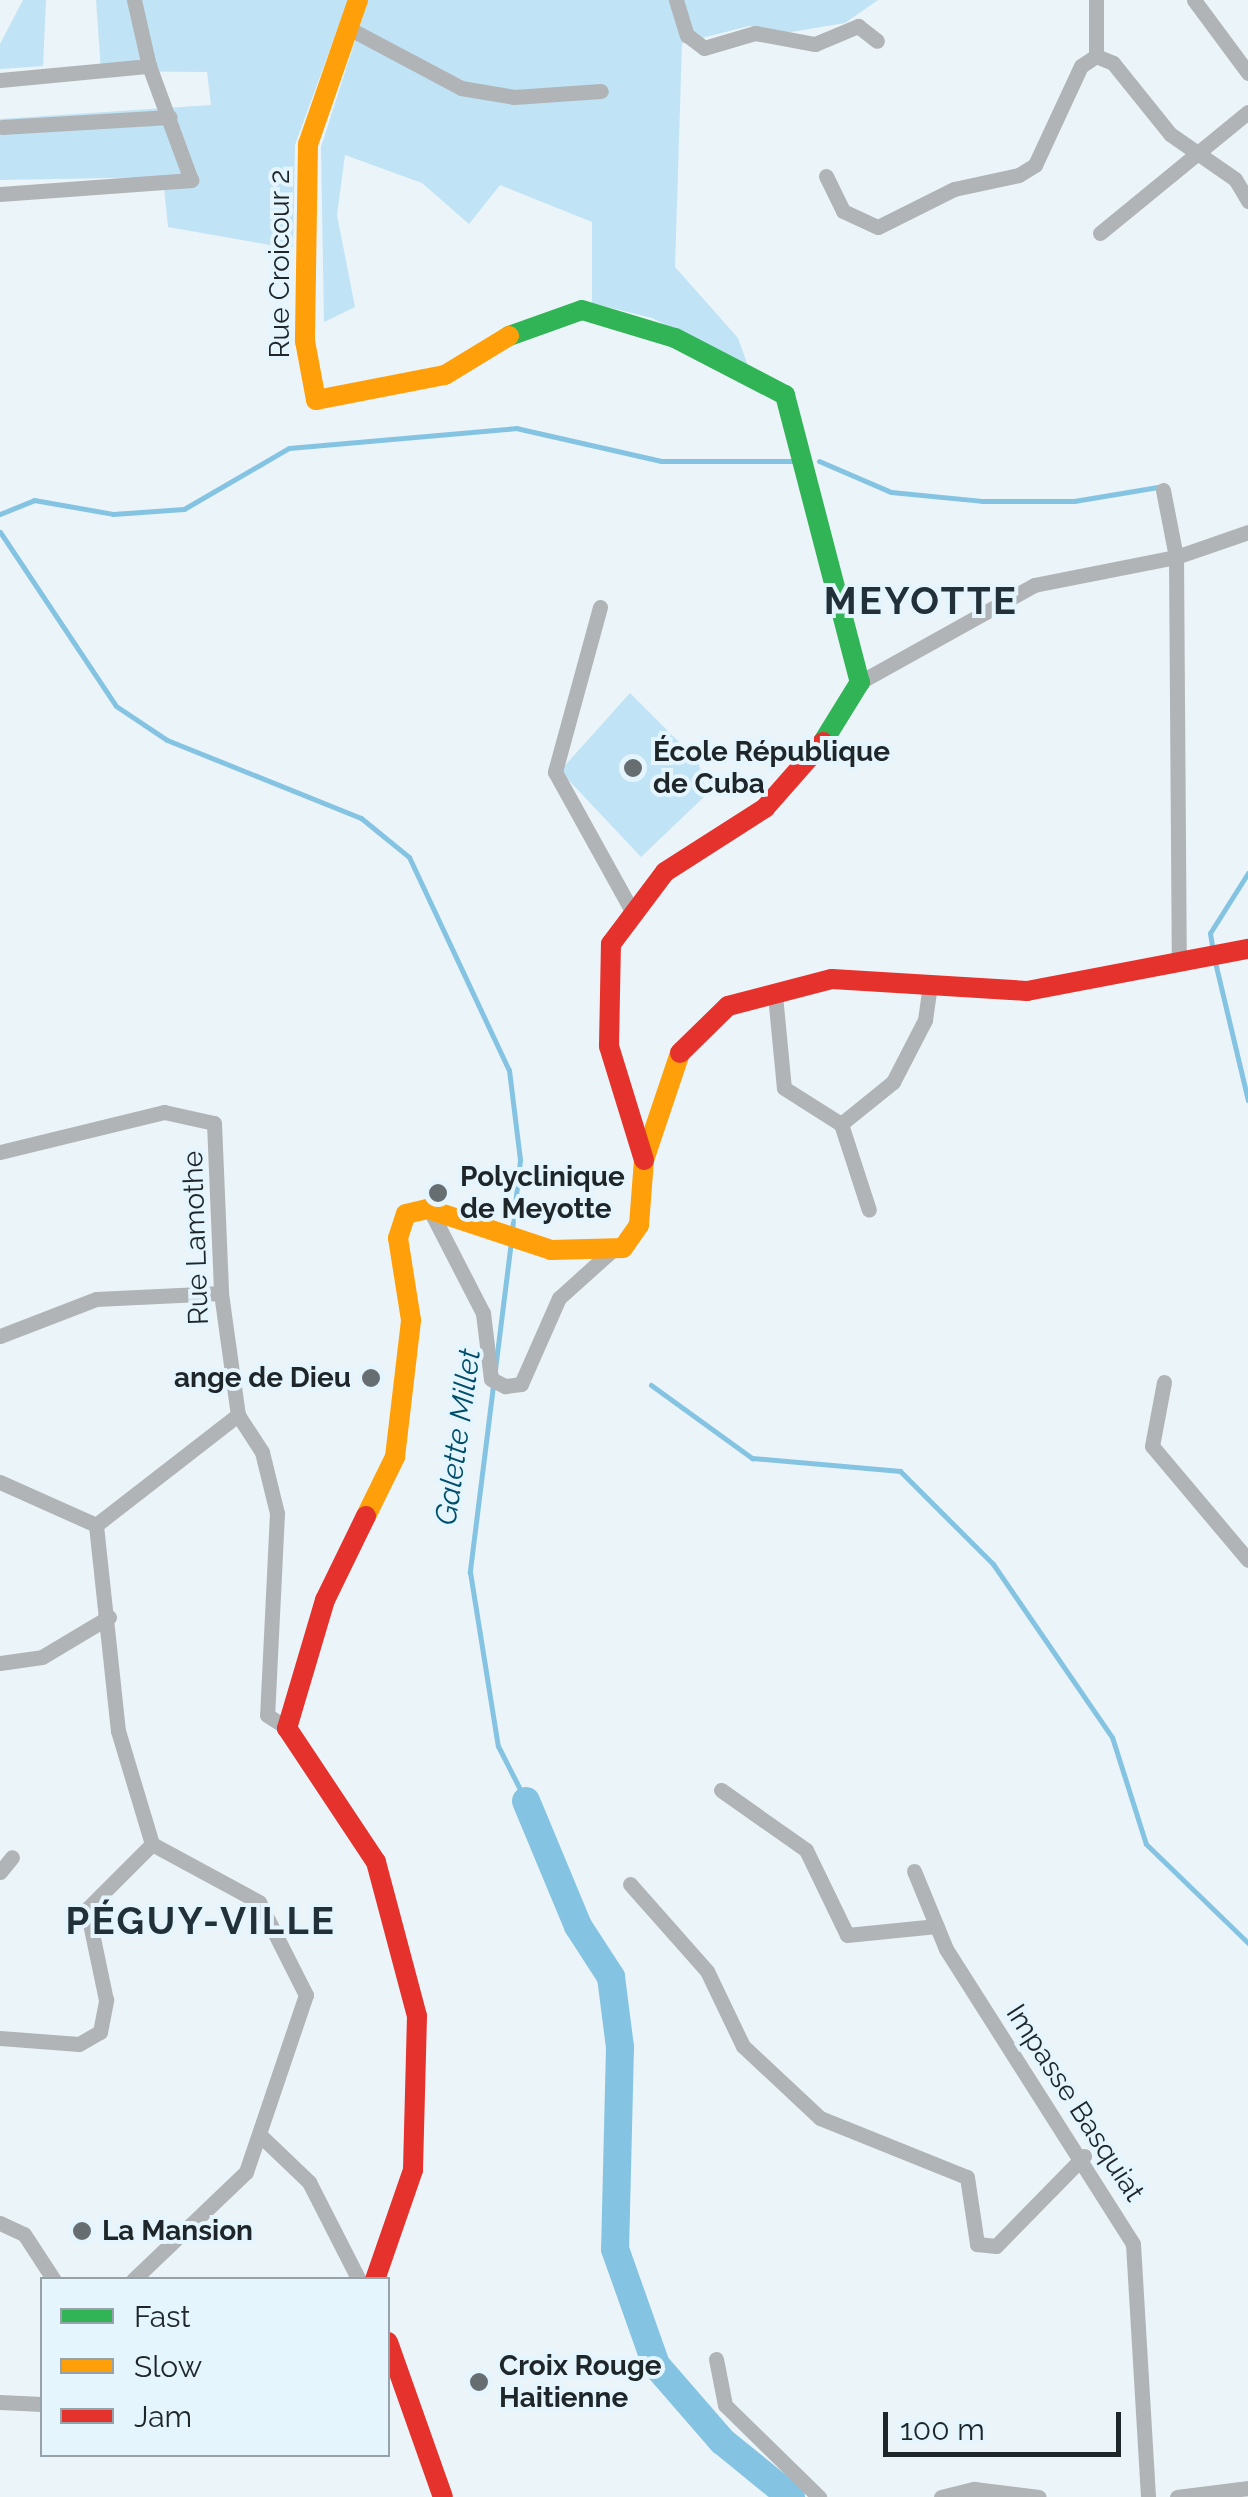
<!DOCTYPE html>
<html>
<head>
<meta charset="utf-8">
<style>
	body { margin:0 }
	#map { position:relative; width:1248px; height:2497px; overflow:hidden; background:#ebf4f8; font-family:Raleway,sans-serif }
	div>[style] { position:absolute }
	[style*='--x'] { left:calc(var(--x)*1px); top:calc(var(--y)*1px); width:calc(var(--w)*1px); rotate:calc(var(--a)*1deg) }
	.green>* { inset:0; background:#c0e3f5 }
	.stream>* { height:5px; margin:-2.5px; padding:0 2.5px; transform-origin:2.5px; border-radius:2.5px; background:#84c4e2 }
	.river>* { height:28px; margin:-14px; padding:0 14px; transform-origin:14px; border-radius:14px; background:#84c4e2 }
	.street>* { height:15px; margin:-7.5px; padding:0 7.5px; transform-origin:7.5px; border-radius:7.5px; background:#b0b4b7 }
	.fast>* { height:20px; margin:-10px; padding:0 10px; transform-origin:10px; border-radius:10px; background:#30b455 }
	.slow>* { height:20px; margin:-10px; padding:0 10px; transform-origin:10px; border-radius:10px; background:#ff9f0a }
	.jam>* { height:20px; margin:-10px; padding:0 10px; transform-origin:10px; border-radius:10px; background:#e5322d }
	.dots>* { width:28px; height:28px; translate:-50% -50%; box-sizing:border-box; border:5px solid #e5f5fe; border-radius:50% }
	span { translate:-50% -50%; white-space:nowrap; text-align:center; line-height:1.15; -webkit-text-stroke:8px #e5f5fe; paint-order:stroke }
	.street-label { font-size:28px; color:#1e2629 }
	.poi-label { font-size:28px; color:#1e2629; font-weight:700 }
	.left { translate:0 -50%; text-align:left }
	.right { translate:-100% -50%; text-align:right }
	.water-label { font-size:30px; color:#014e6a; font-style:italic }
	.district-label { font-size:38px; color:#223139; font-weight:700; letter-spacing:2.5px }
	.legend { position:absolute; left:40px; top:2277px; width:350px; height:180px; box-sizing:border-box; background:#e5f5fe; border:2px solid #95a2a9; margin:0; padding:12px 18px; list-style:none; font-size:30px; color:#1e2629 }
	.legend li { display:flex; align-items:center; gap:20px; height:50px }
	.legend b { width:50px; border:2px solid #95a2a9 }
	.scale { position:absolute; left:883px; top:2412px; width:238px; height:45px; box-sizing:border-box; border:5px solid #1e2629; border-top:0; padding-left:12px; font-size:30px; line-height:35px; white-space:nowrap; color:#1e2629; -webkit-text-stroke:8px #e5f5fe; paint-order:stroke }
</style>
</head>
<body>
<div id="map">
	<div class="green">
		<i style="clip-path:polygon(23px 0,46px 0,43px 66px,0 69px,0 44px)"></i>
		<i style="clip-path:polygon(96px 0,348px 0,295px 145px,293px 249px,168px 227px,163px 177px,0 180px,0 119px,211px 105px,207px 72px,101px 71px)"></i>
		<i style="clip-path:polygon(368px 0,878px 0,845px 23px,785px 33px,749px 26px,682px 43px,675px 267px,738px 338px,748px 366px,652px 318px,592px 303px,592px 222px,500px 185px,469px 224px,422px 183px,345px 155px,337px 215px,355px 307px,324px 322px,321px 147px)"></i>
		<i style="clip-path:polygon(630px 693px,698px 761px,707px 794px,641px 857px,560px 771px)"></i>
	</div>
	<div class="stream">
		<i style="--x:819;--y:461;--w:78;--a:23.3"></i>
		<i style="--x:891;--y:492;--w:91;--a:5.6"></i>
		<i style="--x:982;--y:501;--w:92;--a:0"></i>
		<i style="--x:1074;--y:501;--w:85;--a:-9.5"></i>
		<i style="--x:0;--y:514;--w:37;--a:-22"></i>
		<i style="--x:34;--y:500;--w:80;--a:10"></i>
		<i style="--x:113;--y:514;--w:71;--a:-4"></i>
		<i style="--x:184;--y:509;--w:121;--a:-30.2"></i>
		<i style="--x:289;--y:448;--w:228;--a:-5"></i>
		<i style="--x:516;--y:428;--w:149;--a:12.8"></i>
		<i style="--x:661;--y:461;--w:136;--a:0"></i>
		<i style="--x:0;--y:532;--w:209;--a:56.3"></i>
		<i style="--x:116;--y:706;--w:61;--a:33.7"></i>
		<i style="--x:167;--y:740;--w:209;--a:21.9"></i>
		<i style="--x:361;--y:818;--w:62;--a:39.1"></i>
		<i style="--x:409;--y:857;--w:235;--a:64.9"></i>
		<i style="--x:509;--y:1070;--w:91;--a:83"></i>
		<i style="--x:520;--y:1160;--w:70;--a:96.5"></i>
		<i style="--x:1213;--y:952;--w:19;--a:-99"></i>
		<i style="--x:1210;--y:933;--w:71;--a:-57.7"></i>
		<i style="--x:1215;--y:962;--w:142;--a:76.6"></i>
		<i style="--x:511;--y:1241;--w:334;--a:97.1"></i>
		<i style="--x:470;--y:1572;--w:176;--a:80.9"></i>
		<i style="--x:498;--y:1746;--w:62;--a:63"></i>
		<i style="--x:651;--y:1385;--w:125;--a:35.9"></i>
		<i style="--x:752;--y:1458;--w:149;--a:5"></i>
		<i style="--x:900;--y:1471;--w:132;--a:45"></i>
		<i style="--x:993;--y:1564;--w:210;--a:55.5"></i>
		<i style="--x:1112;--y:1737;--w:112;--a:72.4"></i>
		<i style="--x:1146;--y:1844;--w:142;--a:44.1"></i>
	</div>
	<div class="river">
		<i style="--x:526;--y:1801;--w:135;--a:67.4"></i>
		<i style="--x:578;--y:1926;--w:61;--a:57.1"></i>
		<i style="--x:611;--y:1977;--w:71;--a:82.7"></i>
		<i style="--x:620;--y:2047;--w:202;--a:91.4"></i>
		<i style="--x:615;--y:2249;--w:123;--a:70.5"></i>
		<i style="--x:656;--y:2365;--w:101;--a:49"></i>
		<i style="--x:722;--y:2441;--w:89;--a:39.1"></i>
	</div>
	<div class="street">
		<i style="--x:676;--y:0;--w:37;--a:73"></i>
		<i style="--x:687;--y:35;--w:21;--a:37"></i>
		<i style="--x:704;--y:48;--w:53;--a:-16.4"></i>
		<i style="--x:755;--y:33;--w:61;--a:10.4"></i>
		<i style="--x:815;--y:44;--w:47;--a:-22.7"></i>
		<i style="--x:858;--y:26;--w:24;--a:38"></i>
		<i style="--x:1096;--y:0;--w:56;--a:90"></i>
		<i style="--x:1194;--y:0;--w:91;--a:53.5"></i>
		<i style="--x:352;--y:30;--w:123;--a:28"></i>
		<i style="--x:461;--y:88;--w:54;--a:9.6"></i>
		<i style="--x:514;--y:97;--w:87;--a:-3.9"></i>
		<i style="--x:0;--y:80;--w:150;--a:-5.4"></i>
		<i style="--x:149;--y:66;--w:68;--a:-102.8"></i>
		<i style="--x:2;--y:127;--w:168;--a:-3.4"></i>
		<i style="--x:826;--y:176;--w:39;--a:64"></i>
		<i style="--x:843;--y:211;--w:38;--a:25"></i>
		<i style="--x:878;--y:227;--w:85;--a:-26.6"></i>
		<i style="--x:954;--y:189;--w:66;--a:-12.2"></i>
		<i style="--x:1019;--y:175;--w:19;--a:-32"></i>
		<i style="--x:1035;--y:165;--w:109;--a:-65.1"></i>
		<i style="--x:1081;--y:66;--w:18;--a:-34"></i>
		<i style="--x:1096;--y:56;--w:18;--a:22"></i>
		<i style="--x:1113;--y:63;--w:91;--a:51.2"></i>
		<i style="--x:1170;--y:134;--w:79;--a:34.7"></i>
		<i style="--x:1235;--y:179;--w:26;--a:59"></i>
		<i style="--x:0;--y:194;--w:192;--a:-4.2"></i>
		<i style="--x:191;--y:180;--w:121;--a:-110.2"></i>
		<i style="--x:1100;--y:233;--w:191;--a:-39.3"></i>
		<i style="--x:1163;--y:490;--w:68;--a:79"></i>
		<i style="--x:1176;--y:557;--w:76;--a:-19.1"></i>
		<i style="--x:600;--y:607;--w:171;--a:105.3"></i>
		<i style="--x:555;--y:772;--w:159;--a:61"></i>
		<i style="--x:860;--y:682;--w:199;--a:-29.1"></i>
		<i style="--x:1034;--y:585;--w:145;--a:-11.2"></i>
		<i style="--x:1176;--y:557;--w:406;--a:89.6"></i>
		<i style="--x:775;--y:995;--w:93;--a:84.5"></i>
		<i style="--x:784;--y:1088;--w:67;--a:32.3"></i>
		<i style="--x:841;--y:1124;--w:90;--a:72"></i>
		<i style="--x:841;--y:1124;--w:67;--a:-38.9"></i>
		<i style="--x:893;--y:1082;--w:70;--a:-62.7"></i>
		<i style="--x:925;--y:1020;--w:35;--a:-82"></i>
		<i style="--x:0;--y:1152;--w:169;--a:-13.7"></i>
		<i style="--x:164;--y:1112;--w:51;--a:12.4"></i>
		<i style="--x:214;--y:1123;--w:170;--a:87.6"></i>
		<i style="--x:221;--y:1293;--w:123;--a:82.1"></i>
		<i style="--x:238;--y:1415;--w:44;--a:57"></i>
		<i style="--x:262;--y:1452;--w:63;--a:76.2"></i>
		<i style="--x:277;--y:1513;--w:202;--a:92.8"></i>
		<i style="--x:267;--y:1715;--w:24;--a:33"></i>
		<i style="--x:431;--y:1212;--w:114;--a:62.8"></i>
		<i style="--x:483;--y:1313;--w:66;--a:83.1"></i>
		<i style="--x:491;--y:1379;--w:16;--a:27"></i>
		<i style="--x:505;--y:1386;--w:16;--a:-7"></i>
		<i style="--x:521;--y:1384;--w:94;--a:-66.2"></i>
		<i style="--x:559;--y:1298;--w:69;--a:-42"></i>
		<i style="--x:0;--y:1336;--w:103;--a:-21.1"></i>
		<i style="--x:96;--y:1299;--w:125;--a:-2.7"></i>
		<i style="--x:1164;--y:1382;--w:65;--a:100.6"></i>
		<i style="--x:1152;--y:1446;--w:149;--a:49.9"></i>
		<i style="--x:0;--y:1482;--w:105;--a:24.1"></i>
		<i style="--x:96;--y:1525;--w:180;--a:-37.8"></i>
		<i style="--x:0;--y:1663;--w:42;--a:-8.1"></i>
		<i style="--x:42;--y:1657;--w:78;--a:-30.8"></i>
		<i style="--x:721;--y:1790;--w:104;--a:35.2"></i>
		<i style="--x:806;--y:1850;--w:94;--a:64.2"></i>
		<i style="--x:847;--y:1935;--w:90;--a:-5.7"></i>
		<i style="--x:914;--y:1871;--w:84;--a:67.7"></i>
		<i style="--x:946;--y:1949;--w:349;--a:57.6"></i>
		<i style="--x:1133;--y:2244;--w:253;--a:86.6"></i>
		<i style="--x:0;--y:1872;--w:19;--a:-51"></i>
		<i style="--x:630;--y:1884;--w:116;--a:48.5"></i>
		<i style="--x:707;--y:1971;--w:83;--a:64.4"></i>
		<i style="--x:743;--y:2046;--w:105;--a:43.1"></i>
		<i style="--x:820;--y:2118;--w:158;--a:21.9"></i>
		<i style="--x:967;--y:2177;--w:68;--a:81.5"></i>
		<i style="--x:977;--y:2244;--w:19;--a:6"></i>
		<i style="--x:996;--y:2246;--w:126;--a:-45.6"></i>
		<i style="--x:0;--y:2038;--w:79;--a:4.3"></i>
		<i style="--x:79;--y:2044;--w:24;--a:-30"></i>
		<i style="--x:100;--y:2032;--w:33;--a:-79"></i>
		<i style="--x:106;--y:2000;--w:93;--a:-101.8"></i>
		<i style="--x:87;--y:1909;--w:92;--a:-45"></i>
		<i style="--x:152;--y:1844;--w:118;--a:-106.7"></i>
		<i style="--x:118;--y:1731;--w:207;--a:-96.1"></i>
		<i style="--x:263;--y:2138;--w:64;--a:43.7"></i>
		<i style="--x:309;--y:2182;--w:110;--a:63"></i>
		<i style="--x:0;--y:2223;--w:26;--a:25"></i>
		<i style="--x:24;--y:2234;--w:55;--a:56.9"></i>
		<i style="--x:133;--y:2280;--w:156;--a:-43.7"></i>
		<i style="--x:246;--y:2172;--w:187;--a:-71.3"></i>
		<i style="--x:306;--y:1995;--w:104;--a:-116.8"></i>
		<i style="--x:259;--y:1902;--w:122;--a:-151.5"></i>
		<i style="--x:716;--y:2359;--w:47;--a:78.9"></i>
		<i style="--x:725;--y:2405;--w:132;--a:44.4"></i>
		<i style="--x:0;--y:2402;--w:42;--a:2.7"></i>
		<i style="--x:941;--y:2497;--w:34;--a:-14"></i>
		<i style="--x:974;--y:2489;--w:65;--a:7"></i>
		<i style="--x:1177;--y:2497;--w:72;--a:-7.2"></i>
	</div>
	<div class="fast">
		<i style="--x:509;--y:336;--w:77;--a:-19.6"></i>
		<i style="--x:582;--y:310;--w:97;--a:16.8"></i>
		<i style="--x:675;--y:338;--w:124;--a:27.4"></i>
		<i style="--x:785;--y:395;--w:297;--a:75.4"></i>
		<i style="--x:860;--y:682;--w:70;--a:121.7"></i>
	</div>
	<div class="slow">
		<i style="--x:358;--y:0;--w:152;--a:109.1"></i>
		<i style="--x:308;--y:144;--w:197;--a:90.9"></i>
		<i style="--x:305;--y:341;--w:60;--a:79.4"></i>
		<i style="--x:316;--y:400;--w:131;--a:-11"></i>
		<i style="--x:445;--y:375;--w:75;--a:-31.4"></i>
		<i style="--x:366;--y:1516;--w:66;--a:-63.8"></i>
		<i style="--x:395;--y:1457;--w:138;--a:-83.3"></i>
		<i style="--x:411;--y:1320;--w:83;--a:-99"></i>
		<i style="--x:398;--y:1238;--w:25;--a:-72"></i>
		<i style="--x:406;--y:1214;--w:23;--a:-13"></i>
		<i style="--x:428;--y:1209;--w:130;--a:18.4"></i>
		<i style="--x:551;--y:1250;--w:72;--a:-1.6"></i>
		<i style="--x:623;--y:1248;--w:28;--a:-55"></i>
		<i style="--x:639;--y:1225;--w:65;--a:-85.6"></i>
		<i style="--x:644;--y:1160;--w:113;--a:-71.4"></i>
	</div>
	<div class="jam">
		<i style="--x:680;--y:1053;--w:67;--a:-44.4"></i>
		<i style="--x:728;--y:1006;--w:107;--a:-14.6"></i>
		<i style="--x:832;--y:979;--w:195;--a:3.5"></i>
		<i style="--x:1027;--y:991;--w:225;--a:-10.8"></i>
		<i style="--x:644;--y:1160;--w:119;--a:-107.1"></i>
		<i style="--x:609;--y:1046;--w:102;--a:-88.9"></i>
		<i style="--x:611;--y:944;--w:90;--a:-53.1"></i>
		<i style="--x:665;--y:872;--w:119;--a:-32.6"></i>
		<i style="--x:765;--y:808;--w:88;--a:-48.7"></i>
		<i style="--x:366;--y:1516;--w:93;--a:116"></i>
		<i style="--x:325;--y:1600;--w:134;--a:106.5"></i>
		<i style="--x:287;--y:1728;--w:161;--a:56.4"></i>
		<i style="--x:376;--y:1862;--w:159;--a:75.1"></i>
		<i style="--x:417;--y:2016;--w:154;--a:91.5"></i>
		<i style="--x:413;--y:2170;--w:116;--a:109.1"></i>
		<i style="--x:388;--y:2342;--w:164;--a:70.5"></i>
	</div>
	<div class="dots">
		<i style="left:633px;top:768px;background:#666e71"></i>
		<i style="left:438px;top:1193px;background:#666e71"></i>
		<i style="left:371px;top:1378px;background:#666e71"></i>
		<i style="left:82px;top:2231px;background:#666e71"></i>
		<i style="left:479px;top:2382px;background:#666e71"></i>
	</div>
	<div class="street-label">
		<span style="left:280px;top:264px;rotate:-90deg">Rue Croicour 2</span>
		<span style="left:196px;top:1238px;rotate:-92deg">Rue Lamothe</span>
		<span style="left:1075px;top:2103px;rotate:57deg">Impasse Basquiat</span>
	</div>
	<div class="poi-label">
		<span class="left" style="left:653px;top:768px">École République<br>de Cuba</span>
		<span class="left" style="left:460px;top:1193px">Polyclinique<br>de Meyotte</span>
		<span class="right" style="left:351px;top:1378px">ange de Dieu</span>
		<span class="left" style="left:102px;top:2231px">La Mansion</span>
		<span class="left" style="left:499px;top:2382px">Croix Rouge<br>Haitienne</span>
	</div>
	<div class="water-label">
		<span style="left:458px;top:1437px;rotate:-82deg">Galette Millet</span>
	</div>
	<div class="district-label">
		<span style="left:921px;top:601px">MEYOTTE</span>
		<span style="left:201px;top:1921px">PÉGUY-VILLE</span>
	</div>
	<ul class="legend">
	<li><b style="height:12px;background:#30b455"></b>Fast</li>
	<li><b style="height:12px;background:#ff9f0a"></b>Slow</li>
	<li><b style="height:12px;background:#e5322d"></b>Jam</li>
	</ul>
	<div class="scale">100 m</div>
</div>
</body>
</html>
